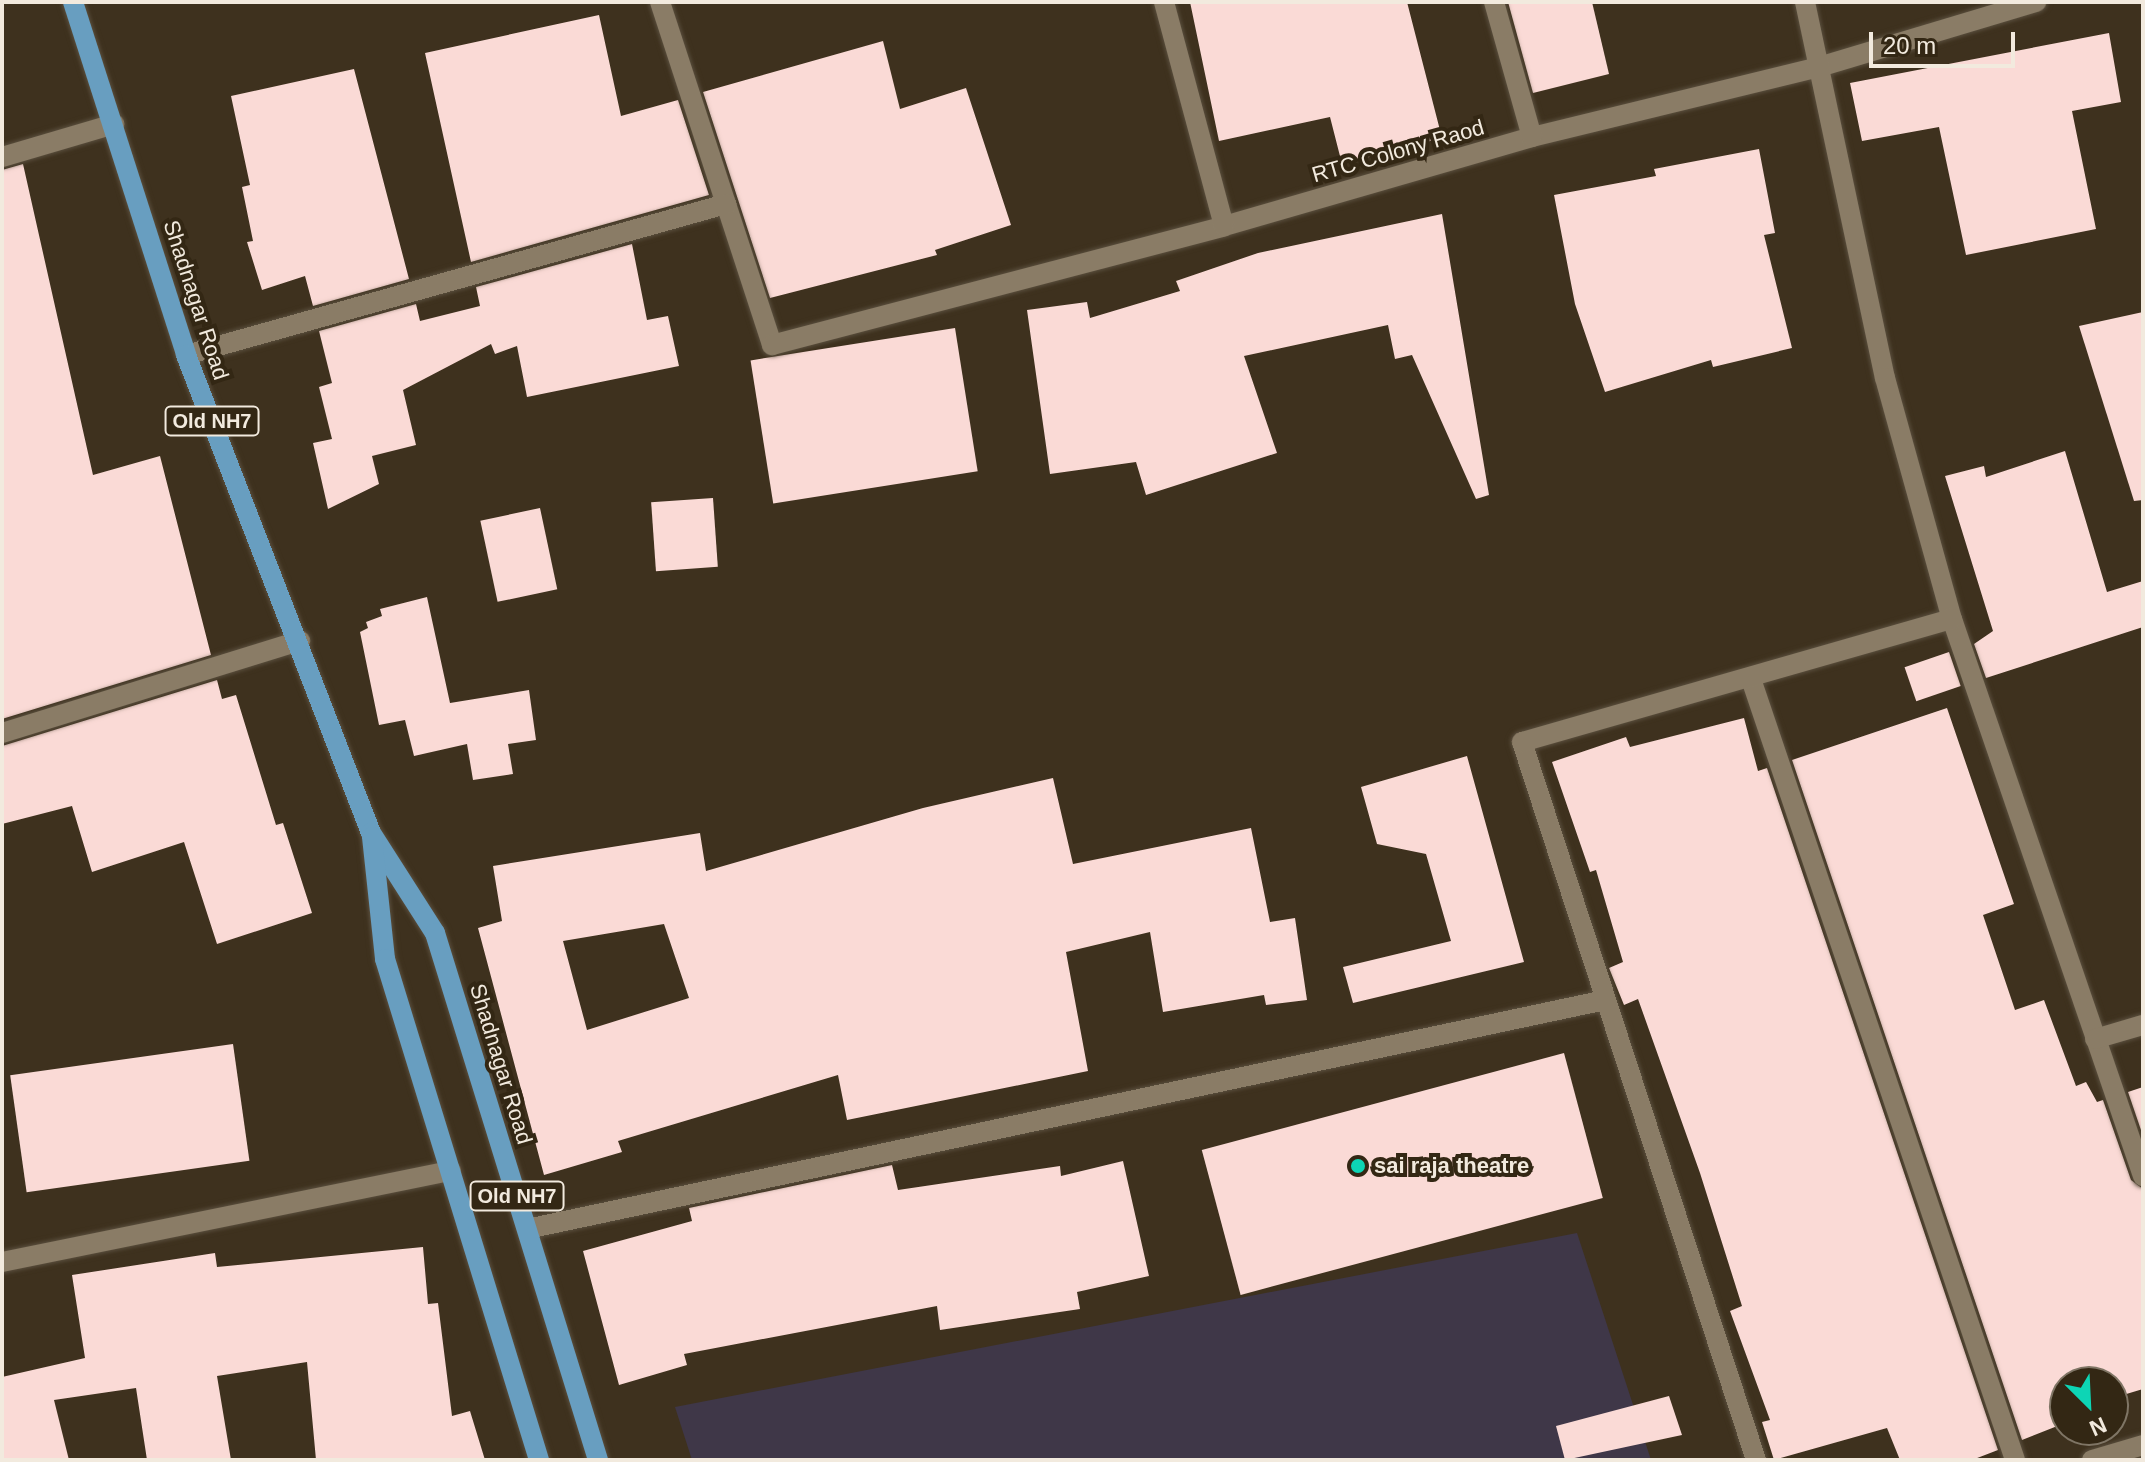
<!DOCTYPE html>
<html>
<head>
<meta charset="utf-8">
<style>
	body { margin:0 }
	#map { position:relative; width:2145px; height:1462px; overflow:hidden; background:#3e311e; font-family:Arial,sans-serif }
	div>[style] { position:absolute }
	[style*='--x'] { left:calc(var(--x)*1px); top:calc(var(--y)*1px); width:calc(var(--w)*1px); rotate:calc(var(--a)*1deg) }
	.industrial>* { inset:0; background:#3f3748 }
	.building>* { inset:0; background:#fadad6; transform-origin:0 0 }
	.roads { filter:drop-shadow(0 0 2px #5a4f3e) drop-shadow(0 0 2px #5a4f3e) }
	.street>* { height:20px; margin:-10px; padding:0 10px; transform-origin:10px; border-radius:10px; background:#8a7c66 }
	.primary>* { height:20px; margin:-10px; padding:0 10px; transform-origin:10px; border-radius:10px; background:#689ec0 }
	.dots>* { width:22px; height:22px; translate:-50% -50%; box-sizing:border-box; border:4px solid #332714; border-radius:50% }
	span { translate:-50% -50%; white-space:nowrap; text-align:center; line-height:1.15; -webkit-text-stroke:8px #332714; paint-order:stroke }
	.shield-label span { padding:2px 6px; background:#332714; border:2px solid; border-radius:6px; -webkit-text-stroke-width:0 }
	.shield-label { font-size:20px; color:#f2eade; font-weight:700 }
	.street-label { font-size:22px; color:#f2eade }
	.poi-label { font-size:22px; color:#f2eade; font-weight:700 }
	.left { translate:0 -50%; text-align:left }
	.frame { position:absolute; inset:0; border:4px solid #f2eade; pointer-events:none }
	.north { position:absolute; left:2049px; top:1366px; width:80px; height:80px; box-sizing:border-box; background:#332714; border:2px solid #7f7565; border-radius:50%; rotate:156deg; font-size:22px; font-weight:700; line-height:32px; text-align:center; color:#f2eade }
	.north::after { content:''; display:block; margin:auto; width:28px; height:36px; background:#0dd5b5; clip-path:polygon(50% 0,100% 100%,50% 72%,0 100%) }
	.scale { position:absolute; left:1869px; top:32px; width:146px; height:36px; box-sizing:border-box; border:4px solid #f2eade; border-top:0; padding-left:10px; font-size:24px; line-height:28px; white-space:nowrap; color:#f2eade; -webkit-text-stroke:6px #332714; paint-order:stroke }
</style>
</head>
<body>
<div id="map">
	<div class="industrial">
		<i style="clip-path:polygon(1577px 1233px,1651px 1460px,692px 1460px,675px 1407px)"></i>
	</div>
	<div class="building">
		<i style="clip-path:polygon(1190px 2px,1407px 2px,1442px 138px,1342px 164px,1330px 117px,1219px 141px)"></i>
		<i style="clip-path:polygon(1508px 2px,1592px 2px,1609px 74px,1533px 93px)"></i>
		<i style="clip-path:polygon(599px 15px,621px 116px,678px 100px,709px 195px,471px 262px,425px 53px)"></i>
		<i style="clip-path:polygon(2109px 33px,2121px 102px,2072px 111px,2096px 229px,1966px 255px,1939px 127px,1862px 141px,1850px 83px)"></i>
		<i style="clip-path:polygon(883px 41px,900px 109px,966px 88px,1011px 225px,935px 250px,937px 255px,770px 298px,703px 92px)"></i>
		<i style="clip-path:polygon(354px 69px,409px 279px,313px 306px,305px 276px,262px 290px,247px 242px,253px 241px,242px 187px,250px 185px,231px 96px)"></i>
		<i style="clip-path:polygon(1759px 149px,1775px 233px,1764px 235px,1792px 348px,1713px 367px,1711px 360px,1605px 392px,1575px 304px,1554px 195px,1656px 176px,1654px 169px)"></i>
		<i style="clip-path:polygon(23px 164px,93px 475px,160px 456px,211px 655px,2px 719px,2px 170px)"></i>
		<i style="clip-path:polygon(1442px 214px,1489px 495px,1476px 499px,1412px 355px,1395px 359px,1388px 325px,1244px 356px,1277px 453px,1146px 495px,1136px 462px,1050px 474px,1027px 310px,1087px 302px,1090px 318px,1180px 291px,1176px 281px,1258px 253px)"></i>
		<i style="clip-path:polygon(632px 244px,647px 320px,668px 316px,679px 366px,527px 397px,517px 346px,495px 354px,491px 344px,403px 390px,416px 445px,372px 456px,379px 484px,328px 509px,313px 443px,332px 439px,319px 387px,332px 383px,319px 331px,416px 304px,420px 321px,480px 306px,476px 287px)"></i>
		<i style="clip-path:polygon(2143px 312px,2143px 500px,2134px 501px,2079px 326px)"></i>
		<i style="left:955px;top:328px;width:145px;height:207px;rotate:81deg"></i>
		<i style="clip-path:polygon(2065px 451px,2107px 592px,2143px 581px,2143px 627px,1986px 678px,1974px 644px,1993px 631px,1945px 476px,1984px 466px,1986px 477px)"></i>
		<i style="left:713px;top:498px;width:69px;height:62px;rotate:86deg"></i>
		<i style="left:540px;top:508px;width:83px;height:61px;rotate:78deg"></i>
		<i style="clip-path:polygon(427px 597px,450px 703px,529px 690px,536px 740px,508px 744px,513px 774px,473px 780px,467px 744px,414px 756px,405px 720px,379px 725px,360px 632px,368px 628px,366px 622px,382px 616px,380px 609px)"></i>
		<i style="left:1949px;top:652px;width:36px;height:47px;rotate:71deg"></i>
		<i style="clip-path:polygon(217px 680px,222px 699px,236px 695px,276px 825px,283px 823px,312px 913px,217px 944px,184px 842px,92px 872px,72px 806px,2px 824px,2px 746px)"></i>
		<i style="clip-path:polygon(1947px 708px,2014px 904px,1983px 915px,2015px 1010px,2044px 1000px,2076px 1086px,2086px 1082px,2097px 1102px,2103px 1100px,2131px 1180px,2143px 1189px,2143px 1389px,2113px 1398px,2113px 1382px,2065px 1382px,2065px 1423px,2022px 1440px,1792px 760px)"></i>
		<i style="clip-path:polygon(1744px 718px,1758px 771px,1767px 768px,1998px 1450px,1972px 1460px,1900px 1460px,1887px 1428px,1774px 1460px,1762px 1422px,1770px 1420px,1730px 1311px,1742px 1306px,1700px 1173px,1638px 999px,1624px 1005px,1609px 968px,1623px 962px,1596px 870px,1590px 872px,1552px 762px,1626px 737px,1630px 747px)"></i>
		<i style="clip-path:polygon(1467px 756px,1524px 962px,1353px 1003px,1343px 967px,1451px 941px,1426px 854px,1377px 844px,1361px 787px)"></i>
		<i style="clip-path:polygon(evenodd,1053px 778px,1073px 864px,1251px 828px,1270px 922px,1295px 918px,1307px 1000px,1266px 1005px,1264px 995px,1163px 1012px,1150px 932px,1066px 952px,1088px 1071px,847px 1120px,838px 1075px,618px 1141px,622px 1152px,544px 1175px,478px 928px,502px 921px,493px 866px,700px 833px,706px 871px,923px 808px,1053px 778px,664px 924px,689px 998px,587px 1030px,563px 941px,664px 924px)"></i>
		<i style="left:233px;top:1044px;width:118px;height:225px;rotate:82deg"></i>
		<i style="left:1564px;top:1053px;width:150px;height:375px;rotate:75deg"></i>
		<i style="clip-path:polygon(2143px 1087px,2143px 1136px,2128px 1092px)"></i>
		<i style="clip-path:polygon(1123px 1161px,1149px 1276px,1077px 1292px,1080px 1309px,940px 1330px,937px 1306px,684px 1354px,687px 1365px,619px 1385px,583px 1251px,692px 1221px,689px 1208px,892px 1165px,898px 1190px,1060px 1166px,1061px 1176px)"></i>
		<i style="clip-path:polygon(423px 1247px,428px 1304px,438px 1303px,452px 1416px,470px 1411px,485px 1460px,316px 1460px,307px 1362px,217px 1376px,231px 1460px,147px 1460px,136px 1388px,54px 1400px,69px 1460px,2px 1460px,2px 1377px,85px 1358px,72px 1275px,215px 1253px,217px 1267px)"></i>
		<i style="clip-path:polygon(1669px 1396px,1682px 1435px,1565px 1460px,1556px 1426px)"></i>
	</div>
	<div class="roads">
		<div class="street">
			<i style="--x:660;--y:2;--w:361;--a:71.9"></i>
			<i style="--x:772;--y:345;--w:467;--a:-14.7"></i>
			<i style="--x:1224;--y:226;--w:321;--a:-16.1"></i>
			<i style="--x:1532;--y:137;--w:295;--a:-13.7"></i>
			<i style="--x:1819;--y:67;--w:227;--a:-16.7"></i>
			<i style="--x:1164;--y:2;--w:232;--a:75"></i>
			<i style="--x:1494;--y:2;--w:140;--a:74.3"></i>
			<i style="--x:1805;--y:2;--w:384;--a:78"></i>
			<i style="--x:1885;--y:378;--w:250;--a:74.5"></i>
			<i style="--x:1952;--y:619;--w:589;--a:71.07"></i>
			<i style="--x:2;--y:157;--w:117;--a:-16.4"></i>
			<i style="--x:186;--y:355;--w:561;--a:-15.62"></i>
			<i style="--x:1751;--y:679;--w:824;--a:71.32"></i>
			<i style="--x:2;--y:733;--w:312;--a:-17.2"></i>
			<i style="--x:2095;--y:1039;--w:50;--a:-16.3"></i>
			<i style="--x:527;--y:1229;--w:1102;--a:-11.99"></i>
			<i style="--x:2;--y:1262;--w:458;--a:-11.5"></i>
			<i style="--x:1756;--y:1460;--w:755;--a:-108.05"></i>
			<i style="--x:1522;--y:742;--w:447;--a:-16"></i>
			<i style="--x:2092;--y:1460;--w:53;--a:-16.4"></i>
		</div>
		<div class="primary">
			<i style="--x:73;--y:2;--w:371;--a:72.2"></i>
			<i style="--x:186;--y:355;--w:513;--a:68.84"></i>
			<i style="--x:371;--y:833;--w:119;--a:57.4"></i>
			<i style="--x:435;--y:933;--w:552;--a:72.81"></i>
			<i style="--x:372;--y:837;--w:123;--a:83.9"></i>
			<i style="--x:385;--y:959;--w:524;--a:72.91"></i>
		</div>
	</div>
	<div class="dots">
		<i style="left:1358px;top:1166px;background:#0dd5b5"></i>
	</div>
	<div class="shield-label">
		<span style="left:212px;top:421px">Old NH7</span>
		<span style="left:517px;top:1196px">Old NH7</span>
	</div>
	<div class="street-label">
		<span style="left:1398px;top:151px;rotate:-16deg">RTC Colony Raod</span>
		<span style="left:196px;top:300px;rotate:72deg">Shadnagar Road</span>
		<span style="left:501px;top:1064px;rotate:73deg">Shadnagar Road</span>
	</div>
	<div class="poi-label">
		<span class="left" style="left:1374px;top:1166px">sai raja theatre</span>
	</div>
	<div class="frame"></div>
	<div class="north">N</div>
	<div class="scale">20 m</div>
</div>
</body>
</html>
